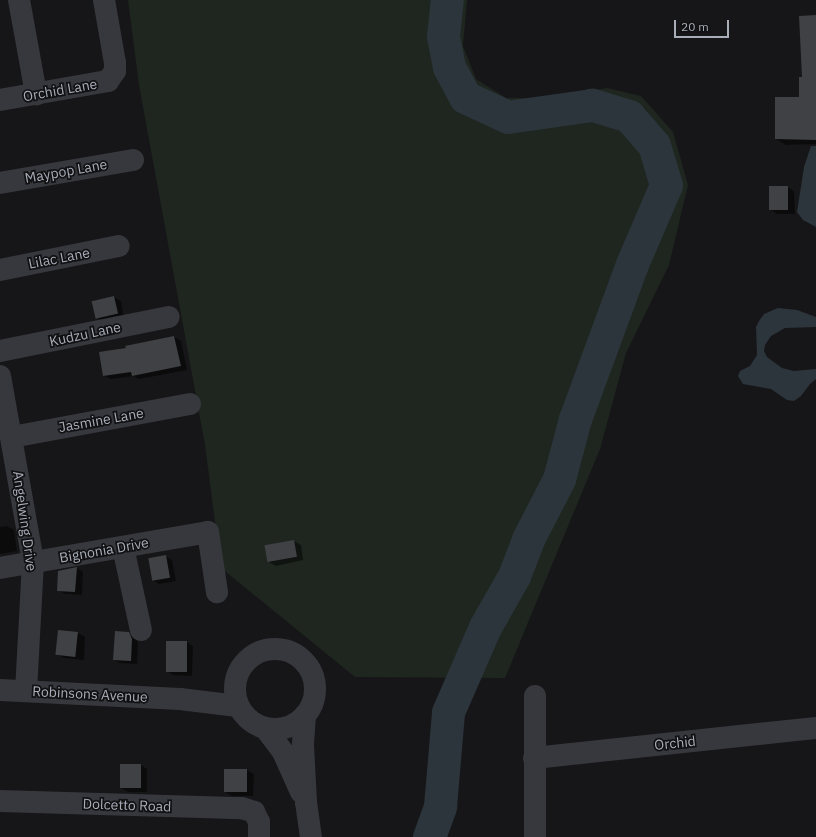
<!DOCTYPE html>
<html>
<head>
<meta charset="utf-8">
<style>
	body { margin:0 }
	#map { position:relative; width:816px; height:837px; overflow:hidden; background:#161618; font-family:"IBM Plex Sans",sans-serif }
	div>[style] { position:absolute }
	[style*='--x'] { left:calc(var(--x)*1px); top:calc(var(--y)*1px); width:calc(var(--w)*1px); rotate:calc(var(--a)*1deg) }
	.green>* { inset:0; background:#1e261f }
	.water>* { inset:0; background:#2c353c }
	.shadow>* { inset:0; background:#0007 }
	.river>* { height:33px; margin:-16.5px; padding:0 16.5px; transform-origin:16.5px; border-radius:16.5px; background:#2c353c }
	.building>* { inset:0; background:#404145; transform-origin:0 0 }
	.minor>* { height:22px; margin:-11px; padding:0 11px; transform-origin:11px; border-radius:11px; background:#37383d }
	.minor>.ring { margin:-11px; padding:0; box-sizing:content-box; background:none; border:22px solid #37383d; border-radius:50% }
	span { translate:-50% -50%; white-space:nowrap; text-align:center; line-height:1.15; -webkit-text-stroke:3.5px #111113; paint-order:stroke }
	.street-label { font-size:14px; color:#a8adb8 }
	.scale { position:absolute; left:674px; top:20px; width:55px; height:18px; box-sizing:border-box; border:2px solid #a8adb8; border-top:0; padding-left:5px; font-size:12px; line-height:14px; white-space:nowrap; color:#a8adb8; -webkit-text-stroke:3px #111113; paint-order:stroke }
</style>
</head>
<body>
<div id="map">
	<div class="green">
		<i style="clip-path:polygon(128px 0,467px 0,463px 46px,476px 79px,506px 98px,553px 98px,607px 88px,641px 96px,673px 132px,688px 185px,669px 265px,626px 353px,600px 449px,505px 678px,355px 677px,221px 568px,205px 445px,139px 85px)"></i>
	</div>
	<div class="water">
		<i style="clip-path:polygon(811px 146px,816px 146px,816px 227px,803px 220px,797px 212px,804px 167px)"></i>
		<i style="clip-path:polygon(778px 308px,797px 310px,816px 317px,816px 327px,785px 328px,771px 336px,765px 345px,764px 351px,767px 357px,782px 368px,794px 371px,816px 369px,816px 379px,810px 384px,801px 396px,794px 401px,787px 400px,771px 389px,743px 384px,738px 376px,740px 371px,750px 366px,757px 355px,756px 327px,759px 321px,764px 314px)"></i>
	</div>
	<div class="shadow">
		<i style="clip-path:polygon(816px 16px,816px 144px,786px 145px,776px 139px,800px 98px)"></i>
		<i style="clip-path:polygon(787px 187px,794px 191px,795px 214px,777px 214px,771px 210px)"></i>
		<i style="clip-path:polygon(114px 297px,121px 301px,124px 318px,104px 322px,97px 318px,94px 301px)"></i>
		<i style="clip-path:polygon(174px 337px,181px 341px,187px 370px,139px 379px,134px 376px,111px 379px,104px 376px,127px 349px)"></i>
		<i style="clip-path:polygon(7px 526px,14px 530px,17px 551px,0 554px,0 527px)"></i>
		<i style="clip-path:polygon(294px 541px,301px 545px,303px 560px,276px 566px,269px 562px)"></i>
		<i style="clip-path:polygon(165px 556px,172px 560px,176px 581px,159px 584px,152px 580px)"></i>
		<i style="clip-path:polygon(77px 568px,83px 572px,82px 595px,65px 594px,58px 590px)"></i>
		<i style="clip-path:polygon(59px 631px,78px 633px,85px 637px,84px 660px,64px 658px,57px 654px)"></i>
		<i style="clip-path:polygon(128px 633px,135px 637px,138px 643px,137px 664px,120px 663px,114px 660px)"></i>
		<i style="clip-path:polygon(186px 642px,193px 646px,192px 676px,173px 675px,166px 671px)"></i>
		<i style="clip-path:polygon(141px 765px,147px 769px,147px 792px,128px 792px,121px 788px)"></i>
		<i style="clip-path:polygon(247px 770px,254px 774px,253px 796px,232px 796px,225px 792px)"></i>
	</div>
	<div class="river">
		<i style="--x:429;--y:837;--w:33;--a:-70"></i>
		<i style="--x:440;--y:806;--w:94;--a:-85.1"></i>
		<i style="--x:448;--y:712;--w:93;--a:-66.5"></i>
		<i style="--x:485;--y:627;--w:59;--a:-60.4"></i>
		<i style="--x:514;--y:576;--w:40;--a:-69"></i>
		<i style="--x:528;--y:539;--w:68;--a:-62.7"></i>
		<i style="--x:559;--y:479;--w:62;--a:-75.1"></i>
		<i style="--x:575;--y:419;--w:165;--a:-69.8"></i>
		<i style="--x:632;--y:264;--w:86;--a:-66.7"></i>
		<i style="--x:666;--y:185;--w:42;--a:-106.7"></i>
		<i style="--x:654;--y:145;--w:38;--a:-131"></i>
		<i style="--x:629;--y:116;--w:39;--a:-163"></i>
		<i style="--x:592;--y:105;--w:85;--a:171.9"></i>
		<i style="--x:508;--y:117;--w:47;--a:-155.1"></i>
		<i style="--x:465;--y:97;--w:34;--a:-118"></i>
		<i style="--x:449;--y:67;--w:32;--a:-101"></i>
		<i style="--x:443;--y:36;--w:36;--a:-84"></i>
	</div>
	<div class="building">
		<i style="clip-path:polygon(816px 15px,816px 140px,775px 139px,775px 97px,799px 97px,799px 77px,802px 77px,799px 16px)"></i>
		<i style="left:788px;top:186px;width:24px;height:19px;rotate:90deg"></i>
		<i style="left:114px;top:296px;width:18px;height:23px;rotate:77deg"></i>
		<i style="clip-path:polygon(174px 336px,181px 366px,132px 376px,131px 372px,103px 376px,99px 352px,126px 348px,125px 346px)"></i>
		<i style="left:294px;top:540px;width:17px;height:30px;rotate:80deg"></i>
		<i style="left:166px;top:555px;width:23px;height:18px;rotate:80deg"></i>
		<i style="clip-path:polygon(77px 567px,75px 592px,57px 591px,58px 571px)"></i>
		<i style="left:58px;top:630px;width:20px;height:25px;rotate:6deg"></i>
		<i style="clip-path:polygon(115px 631px,129px 632px,132px 639px,131px 661px,113px 660px)"></i>
		<i style="left:166px;top:641px;width:21px;height:31px"></i>
		<i style="left:120px;top:764px;width:21px;height:24px"></i>
		<i style="left:224px;top:769px;width:23px;height:23px"></i>
	</div>
	<div class="minor">
		<i style="--x:19;--y:0;--w:96;--a:79.7"></i>
		<i style="--x:0;--y:100;--w:110;--a:-10"></i>
		<i style="--x:108;--y:81;--w:12;--a:-55"></i>
		<i style="--x:115;--y:71;--w:8;--a:-90"></i>
		<i style="--x:115;--y:63;--w:64;--a:-99.9"></i>
		<i style="--x:0;--y:183;--w:135;--a:-9.8"></i>
		<i style="--x:0;--y:270;--w:121;--a:-11.4"></i>
		<i style="--x:0;--y:351;--w:172;--a:-11.4"></i>
		<i style="--x:0;--y:376;--w:189;--a:79.9"></i>
		<i style="--x:33;--y:562;--w:129;--a:93.1"></i>
		<i style="--x:12;--y:437;--w:181;--a:-10.5"></i>
		<i style="--x:123;--y:547;--w:85;--a:77.8"></i>
		<i style="--x:0;--y:568;--w:211;--a:-9.8"></i>
		<i style="--x:208;--y:532;--w:61;--a:81.5"></i>
		<i class="ring" style="left:235px;top:649px;width:58px;height:58px"></i>
		<i style="--x:0;--y:690;--w:180;--a:2.9"></i>
		<i style="--x:180;--y:699;--w:58;--a:6.9"></i>
		<i style="--x:305;--y:715;--w:30;--a:94"></i>
		<i style="--x:303;--y:745;--w:57;--a:87"></i>
		<i style="--x:306;--y:802;--w:35;--a:82"></i>
		<i style="--x:265;--y:728;--w:30;--a:53"></i>
		<i style="--x:283;--y:752;--w:44;--a:65.8"></i>
		<i style="--x:534;--y:758;--w:284;--a:-6.1"></i>
		<i style="--x:0;--y:801;--w:242;--a:1.7"></i>
		<i style="--x:242;--y:808;--w:13;--a:18"></i>
		<i style="--x:254;--y:812;--w:11;--a:63"></i>
		<i style="--x:259;--y:822;--w:15;--a:90"></i>
		<i style="--x:535;--y:837;--w:141;--a:-90"></i>
	</div>
	<div class="street-label">
		<span style="left:60px;top:90px;rotate:-10deg">Orchid Lane</span>
		<span style="left:66px;top:171px;rotate:-10deg">Maypop Lane</span>
		<span style="left:59px;top:258px;rotate:-11deg">Lilac Lane</span>
		<span style="left:85px;top:334px;rotate:-12deg">Kudzu Lane</span>
		<span style="left:101px;top:420px;rotate:-10deg">Jasmine Lane</span>
		<span style="left:25px;top:521px;rotate:82deg">Angelwing Drive</span>
		<span style="left:104px;top:550px;rotate:-10deg">Bignonia Drive</span>
		<span style="left:90px;top:694px;rotate:3deg">Robinsons Avenue</span>
		<span style="left:675px;top:743px;rotate:-6deg">Orchid</span>
		<span style="left:127px;top:805px;rotate:2deg">Dolcetto Road</span>
	</div>
	<div class="scale">20 m</div>
</div>
</body>
</html>
